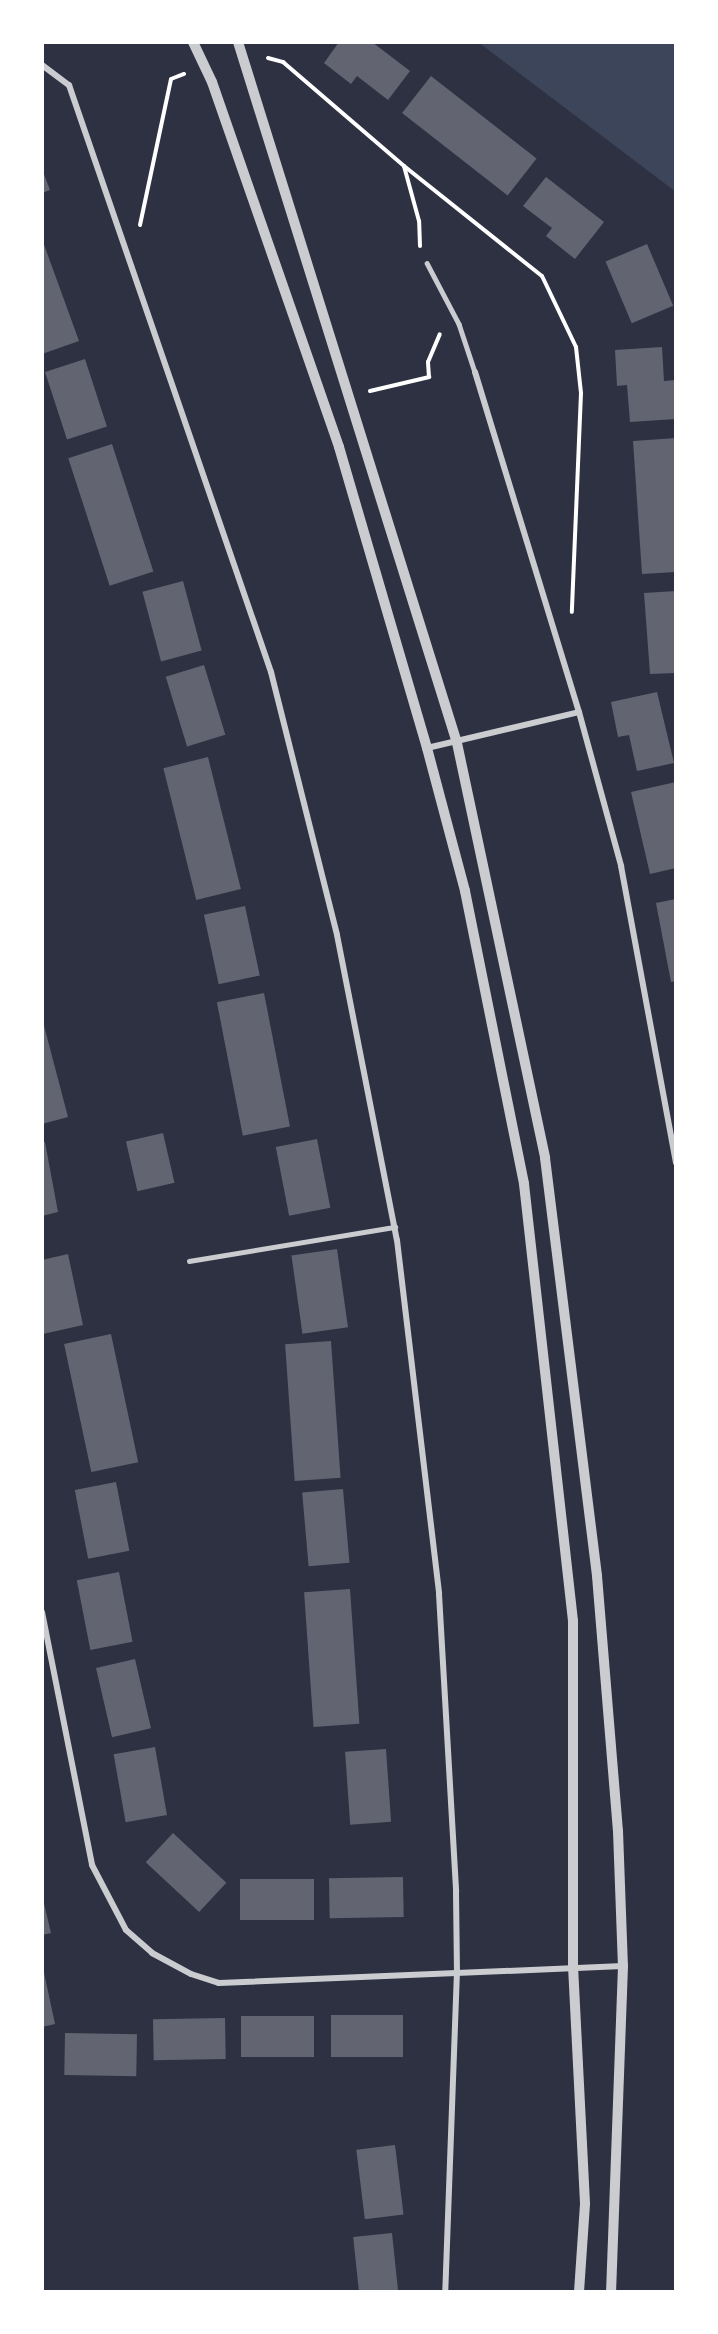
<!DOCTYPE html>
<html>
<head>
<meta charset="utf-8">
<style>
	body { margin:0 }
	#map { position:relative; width:718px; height:2334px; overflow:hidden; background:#2d3142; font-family:"Fira Sans",sans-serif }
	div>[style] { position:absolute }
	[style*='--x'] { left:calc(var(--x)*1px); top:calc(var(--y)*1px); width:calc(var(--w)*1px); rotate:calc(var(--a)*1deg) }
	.green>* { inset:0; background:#3c4559 }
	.building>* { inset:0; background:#626471; transform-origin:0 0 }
	.path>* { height:4px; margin:-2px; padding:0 2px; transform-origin:2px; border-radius:2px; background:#fff }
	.service>* { height:4.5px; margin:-2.25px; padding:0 2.25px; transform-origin:2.25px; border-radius:2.25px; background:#caccd0 }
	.minor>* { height:6px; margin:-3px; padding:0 3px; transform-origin:3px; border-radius:3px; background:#caccd0 }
	.tertiary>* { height:10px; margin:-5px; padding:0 5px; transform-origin:5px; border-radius:5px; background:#caccd0 }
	span { translate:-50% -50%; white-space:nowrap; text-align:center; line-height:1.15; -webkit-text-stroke:6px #fff; paint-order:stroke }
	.frame { position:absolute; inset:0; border:44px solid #fff; pointer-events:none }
</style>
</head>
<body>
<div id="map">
	<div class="green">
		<i style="clip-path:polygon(479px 42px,676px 42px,676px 192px,478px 42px)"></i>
	</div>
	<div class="building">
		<i style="clip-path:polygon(339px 42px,372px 42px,410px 71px,388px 100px,357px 76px,351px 84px,324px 63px)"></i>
		<i style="left:431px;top:76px;width:134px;height:47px;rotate:38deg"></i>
		<i style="clip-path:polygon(42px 169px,50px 190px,42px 193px)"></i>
		<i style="clip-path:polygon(546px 177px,604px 222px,575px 259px,546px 236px,552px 228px,523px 206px)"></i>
		<i style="clip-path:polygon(42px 239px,79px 341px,42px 354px)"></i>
		<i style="left:647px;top:244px;width:67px;height:45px;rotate:67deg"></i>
		<i style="clip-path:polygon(662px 347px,664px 381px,676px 380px,676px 419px,630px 422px,627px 385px,617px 386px,615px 350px)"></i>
		<i style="left:85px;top:359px;width:71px;height:42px;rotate:72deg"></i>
		<i style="clip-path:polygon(676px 438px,676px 572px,642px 574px,633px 441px)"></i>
		<i style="left:112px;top:444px;width:134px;height:46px;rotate:72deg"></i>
		<i style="left:183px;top:581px;width:72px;height:42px;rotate:75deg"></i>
		<i style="clip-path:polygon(676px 591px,676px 673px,650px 674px,644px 593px)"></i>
		<i style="left:204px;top:665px;width:73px;height:40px;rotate:73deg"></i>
		<i style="clip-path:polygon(657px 692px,674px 763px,637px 771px,629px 735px,618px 737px,611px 702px)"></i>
		<i style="left:208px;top:757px;width:136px;height:46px;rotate:76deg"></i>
		<i style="clip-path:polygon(676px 782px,676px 868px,650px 874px,631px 792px)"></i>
		<i style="clip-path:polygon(676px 899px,676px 981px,671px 982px,656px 903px)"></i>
		<i style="left:245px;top:906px;width:71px;height:42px;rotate:78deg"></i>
		<i style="left:264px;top:993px;width:136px;height:48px;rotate:79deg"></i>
		<i style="clip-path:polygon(42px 1018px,68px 1117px,42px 1124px)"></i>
		<i style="left:163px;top:1133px;width:51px;height:38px;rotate:77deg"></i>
		<i style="left:317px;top:1139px;width:70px;height:42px;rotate:79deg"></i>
		<i style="clip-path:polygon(45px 1142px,58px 1212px,42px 1216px,42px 1143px)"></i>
		<i style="left:337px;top:1249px;width:79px;height:46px;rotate:82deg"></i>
		<i style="clip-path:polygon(68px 1254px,83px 1325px,43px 1334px,42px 1260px)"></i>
		<i style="left:111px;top:1334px;width:131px;height:48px;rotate:78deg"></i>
		<i style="left:331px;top:1341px;width:137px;height:46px;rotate:86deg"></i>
		<i style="left:116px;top:1482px;width:70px;height:42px;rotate:79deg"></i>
		<i style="left:343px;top:1489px;width:74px;height:41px;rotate:85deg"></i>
		<i style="left:119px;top:1572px;width:71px;height:43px;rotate:79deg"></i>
		<i style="left:350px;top:1589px;width:135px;height:46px;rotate:86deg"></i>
		<i style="left:135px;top:1659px;width:71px;height:40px;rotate:77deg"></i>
		<i style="left:155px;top:1747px;width:69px;height:42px;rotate:80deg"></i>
		<i style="left:386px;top:1749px;width:73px;height:41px;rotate:86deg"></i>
		<i style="left:173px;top:1833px;width:73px;height:40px;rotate:43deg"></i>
		<i style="left:403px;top:1877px;width:40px;height:74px;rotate:89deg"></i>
		<i style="left:314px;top:1879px;width:41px;height:74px;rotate:90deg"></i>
		<i style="clip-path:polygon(42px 1895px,51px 1933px,42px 1935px)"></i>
		<i style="clip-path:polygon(43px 1968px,55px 2024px,42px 2027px,42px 1969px)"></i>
		<i style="left:403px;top:2015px;width:42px;height:72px;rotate:90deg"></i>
		<i style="left:241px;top:2016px;width:73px;height:41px"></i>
		<i style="left:225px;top:2018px;width:41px;height:72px;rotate:89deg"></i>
		<i style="left:65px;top:2033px;width:72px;height:42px;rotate:1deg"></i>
		<i style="left:395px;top:2145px;width:70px;height:39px;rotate:83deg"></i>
		<i style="left:392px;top:2233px;width:59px;height:39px;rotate:84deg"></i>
	</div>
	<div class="path">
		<i style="--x:268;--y:58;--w:16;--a:15"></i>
		<i style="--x:283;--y:62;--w:160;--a:40.7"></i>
		<i style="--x:140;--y:225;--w:149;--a:-78"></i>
		<i style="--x:171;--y:79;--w:14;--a:-21"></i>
		<i style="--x:420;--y:246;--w:25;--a:-92"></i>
		<i style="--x:419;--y:221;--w:57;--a:-105.3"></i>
		<i style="--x:404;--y:166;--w:176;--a:38.6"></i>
		<i style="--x:542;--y:276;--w:79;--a:64.4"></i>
		<i style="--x:576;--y:347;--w:46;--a:83.8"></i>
		<i style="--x:581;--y:393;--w:219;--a:92.4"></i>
		<i style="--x:370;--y:391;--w:61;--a:-13.3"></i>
		<i style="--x:429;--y:377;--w:15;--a:-94"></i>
		<i style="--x:428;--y:362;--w:30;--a:-67"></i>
	</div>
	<div class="service">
		<i style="--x:427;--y:263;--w:69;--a:62.3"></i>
		<i style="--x:459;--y:324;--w:51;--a:71.6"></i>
		<i style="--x:189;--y:1261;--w:209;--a:-9.4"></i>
	</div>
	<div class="minor">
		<i style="--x:42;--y:65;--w:34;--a:37"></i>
		<i style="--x:69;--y:85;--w:621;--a:71.01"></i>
		<i style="--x:271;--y:672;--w:271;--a:75.9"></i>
		<i style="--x:337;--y:935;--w:311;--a:78.9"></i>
		<i style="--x:397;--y:1240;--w:356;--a:83.2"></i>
		<i style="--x:439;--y:1594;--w:298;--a:86.7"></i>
		<i style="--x:456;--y:1892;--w:79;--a:89.3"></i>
		<i style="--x:457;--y:1971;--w:321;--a:92.1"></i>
		<i style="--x:475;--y:372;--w:356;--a:73"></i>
		<i style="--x:579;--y:712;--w:160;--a:74.7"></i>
		<i style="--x:621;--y:866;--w:302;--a:79.5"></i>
		<i style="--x:427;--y:748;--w:156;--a:-13.3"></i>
		<i style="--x:42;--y:1612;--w:258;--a:78.8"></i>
		<i style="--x:92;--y:1865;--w:73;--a:62.4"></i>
		<i style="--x:126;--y:1930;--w:35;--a:41"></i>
		<i style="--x:152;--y:1953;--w:44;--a:28.3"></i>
		<i style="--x:191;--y:1974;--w:29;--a:18"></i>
		<i style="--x:219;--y:1983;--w:404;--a:-2.4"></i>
	</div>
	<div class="tertiary">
		<i style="--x:193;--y:42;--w:44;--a:64.6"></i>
		<i style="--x:212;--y:82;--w:386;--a:70.8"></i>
		<i style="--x:339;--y:447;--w:314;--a:73.7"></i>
		<i style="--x:427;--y:748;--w:148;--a:75.1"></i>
		<i style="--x:465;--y:891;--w:299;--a:78.6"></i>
		<i style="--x:524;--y:1184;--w:440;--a:83.6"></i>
		<i style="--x:573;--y:1621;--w:345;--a:90"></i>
		<i style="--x:573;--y:1966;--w:238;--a:87.1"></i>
		<i style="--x:585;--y:2204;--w:88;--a:93.9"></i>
		<i style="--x:238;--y:42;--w:734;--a:72.65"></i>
		<i style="--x:457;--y:743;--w:424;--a:78"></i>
		<i style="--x:545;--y:1158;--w:421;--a:82.9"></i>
		<i style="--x:597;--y:1576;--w:256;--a:85.3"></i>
		<i style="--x:618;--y:1831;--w:135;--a:87.9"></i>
		<i style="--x:623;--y:1966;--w:326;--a:92.1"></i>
	</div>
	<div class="frame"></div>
</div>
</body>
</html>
